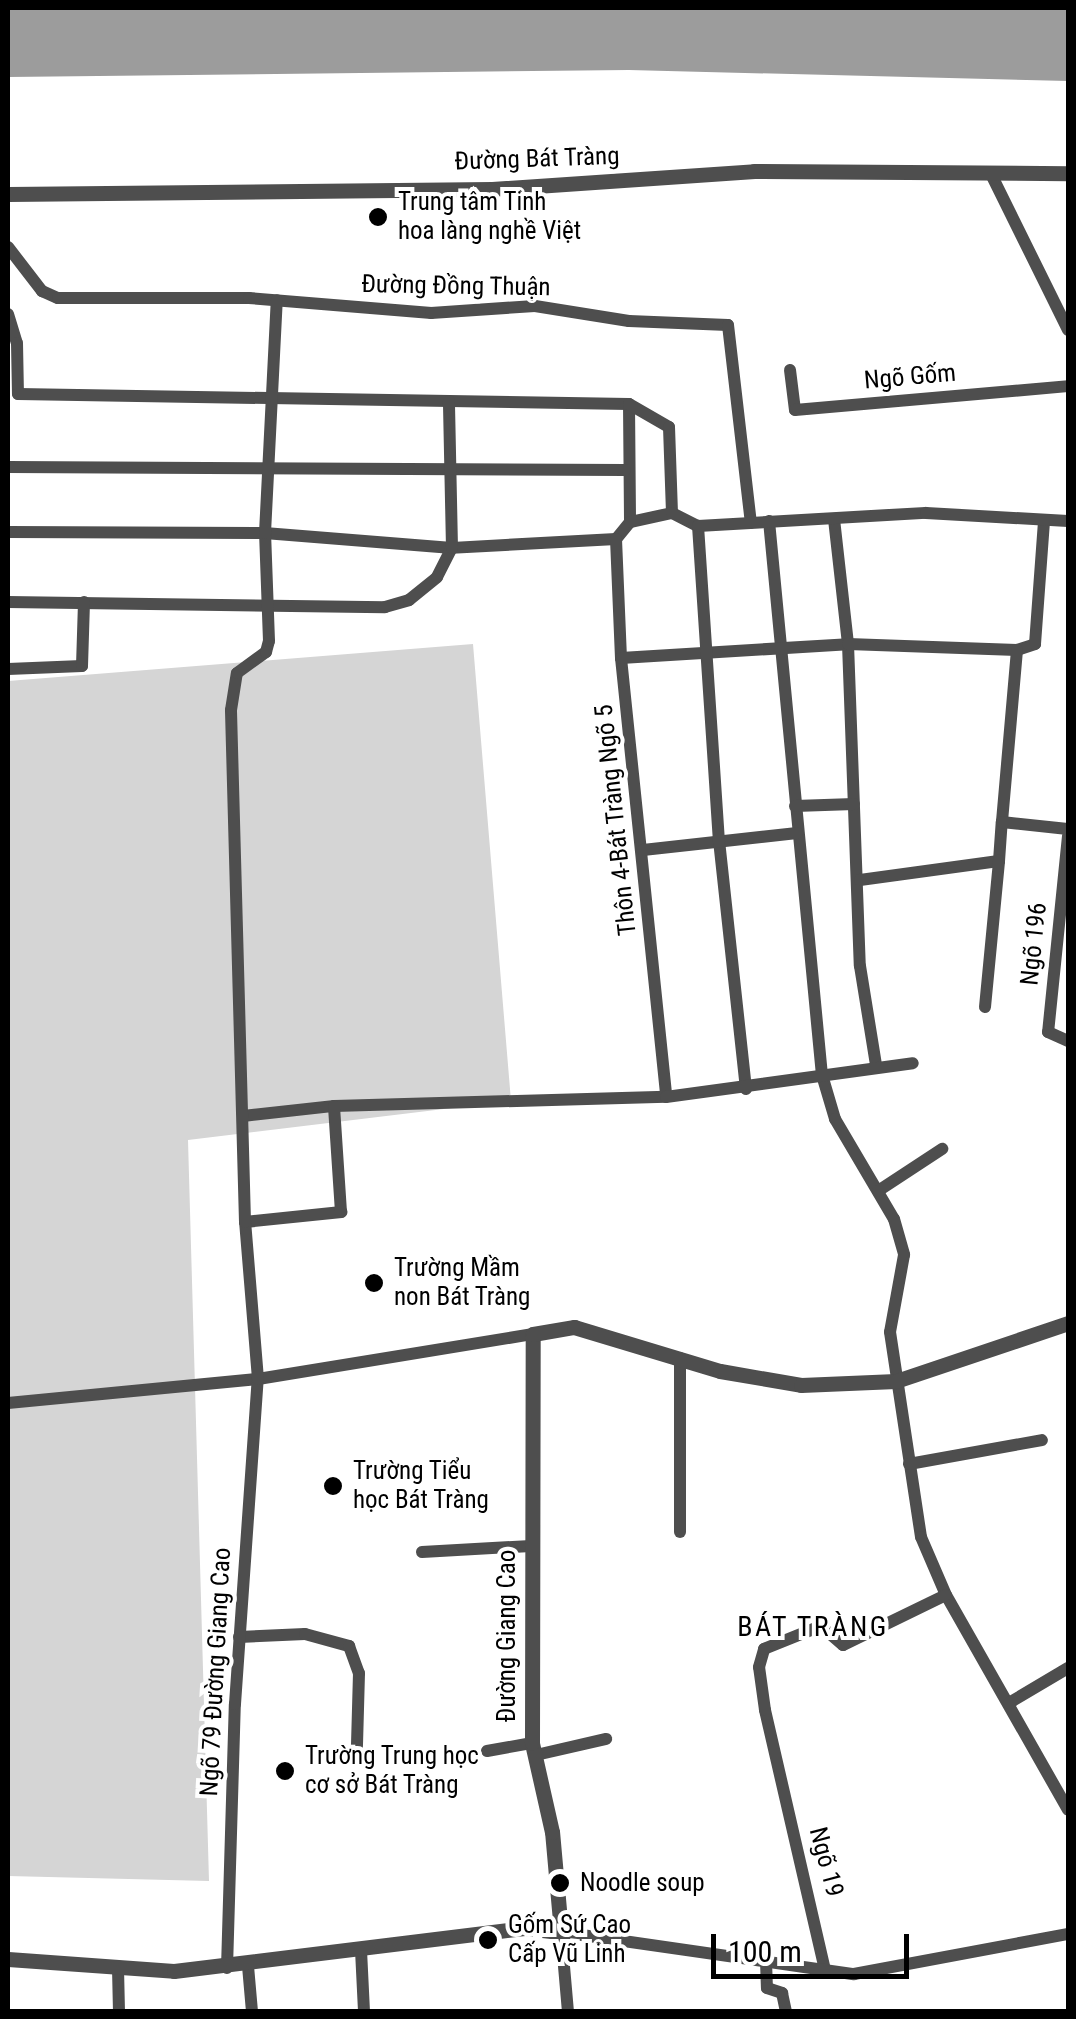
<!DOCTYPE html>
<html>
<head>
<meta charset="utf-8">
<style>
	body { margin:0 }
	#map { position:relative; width:1076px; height:2019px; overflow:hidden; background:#fff; font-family:"Roboto Condensed",sans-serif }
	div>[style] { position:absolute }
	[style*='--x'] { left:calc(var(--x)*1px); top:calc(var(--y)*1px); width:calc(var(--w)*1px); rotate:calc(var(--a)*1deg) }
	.green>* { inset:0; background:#d5d5d5 }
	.water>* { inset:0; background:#9c9c9c }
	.minor>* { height:12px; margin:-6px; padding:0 6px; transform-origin:6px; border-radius:6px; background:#4e4e4e }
	.tertiary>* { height:15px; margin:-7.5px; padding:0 7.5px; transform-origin:7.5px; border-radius:7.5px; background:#4e4e4e }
	.dots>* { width:28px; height:28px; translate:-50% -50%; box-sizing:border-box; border:5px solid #fff; border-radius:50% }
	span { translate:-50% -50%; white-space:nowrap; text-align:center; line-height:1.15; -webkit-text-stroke:8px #fff; paint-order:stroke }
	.street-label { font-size:25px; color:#000 }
	.poi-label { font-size:25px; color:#000 }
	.left { translate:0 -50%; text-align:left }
	.neighbourhood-label { font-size:28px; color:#000; letter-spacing:2.5px }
	.frame { position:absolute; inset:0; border:10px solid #000; pointer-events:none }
	.scale { position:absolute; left:711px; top:1934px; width:198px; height:45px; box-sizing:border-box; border:5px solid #000; border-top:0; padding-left:12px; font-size:30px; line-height:35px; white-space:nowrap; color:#000; -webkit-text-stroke:8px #fff; paint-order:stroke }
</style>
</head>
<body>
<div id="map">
	<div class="green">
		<i style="clip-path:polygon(473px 644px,511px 1101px,188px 1140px,209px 1881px,8px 1876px,8px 681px)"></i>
	</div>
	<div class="water">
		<i style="clip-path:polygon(8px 8px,1068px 8px,1068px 81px,629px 70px,8px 77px)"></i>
	</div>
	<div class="minor">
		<i style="--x:991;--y:174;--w:174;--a:63.7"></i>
		<i style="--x:8;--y:247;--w:56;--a:52.3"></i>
		<i style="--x:42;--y:291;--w:17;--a:24"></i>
		<i style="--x:58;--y:298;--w:191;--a:0"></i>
		<i style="--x:249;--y:298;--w:183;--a:4.7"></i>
		<i style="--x:431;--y:313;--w:104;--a:-3.9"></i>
		<i style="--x:535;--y:306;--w:95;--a:9.1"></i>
		<i style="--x:629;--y:321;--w:99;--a:2.3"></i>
		<i style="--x:728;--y:325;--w:199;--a:83.4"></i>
		<i style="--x:8;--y:314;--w:30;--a:73"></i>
		<i style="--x:17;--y:343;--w:51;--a:88.9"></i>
		<i style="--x:18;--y:394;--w:611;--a:0.94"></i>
		<i style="--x:629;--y:404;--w:118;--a:89.5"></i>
		<i style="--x:630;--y:522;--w:22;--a:129"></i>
		<i style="--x:616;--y:539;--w:164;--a:176.9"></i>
		<i style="--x:452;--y:548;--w:188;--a:-175.4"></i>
		<i style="--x:265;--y:533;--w:257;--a:-179.8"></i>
		<i style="--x:790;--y:370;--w:40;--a:82.9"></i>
		<i style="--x:795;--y:410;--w:274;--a:-5"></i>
		<i style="--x:629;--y:404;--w:46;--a:29.9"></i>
		<i style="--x:669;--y:427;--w:86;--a:88"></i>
		<i style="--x:672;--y:513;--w:43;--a:167.9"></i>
		<i style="--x:8;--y:467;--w:617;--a:0.28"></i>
		<i style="--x:672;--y:513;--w:29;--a:27"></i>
		<i style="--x:834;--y:519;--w:126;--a:83.6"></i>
		<i style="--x:848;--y:644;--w:322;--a:87.9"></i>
		<i style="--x:860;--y:966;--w:100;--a:80.8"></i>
		<i style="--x:769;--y:521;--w:557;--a:84.54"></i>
		<i style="--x:822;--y:1075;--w:46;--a:73.5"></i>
		<i style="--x:835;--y:1119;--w:116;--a:59.5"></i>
		<i style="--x:894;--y:1219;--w:37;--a:74"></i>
		<i style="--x:904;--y:1255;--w:78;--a:100.3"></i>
		<i style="--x:890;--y:1332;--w:207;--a:81.4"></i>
		<i style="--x:921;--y:1537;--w:63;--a:66.7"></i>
		<i style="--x:946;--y:1595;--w:247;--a:60.4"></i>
		<i style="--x:616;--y:539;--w:119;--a:87.6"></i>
		<i style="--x:621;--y:658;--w:441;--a:84.1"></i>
		<i style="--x:8;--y:602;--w:377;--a:0.8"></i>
		<i style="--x:385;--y:607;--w:25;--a:-16"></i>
		<i style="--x:409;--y:600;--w:36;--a:-39"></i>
		<i style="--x:437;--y:577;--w:33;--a:-63"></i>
		<i style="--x:452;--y:548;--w:147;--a:-91.2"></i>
		<i style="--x:1017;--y:650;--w:19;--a:-18"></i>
		<i style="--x:1035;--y:644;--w:124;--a:-85.8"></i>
		<i style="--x:621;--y:658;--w:227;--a:-3.5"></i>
		<i style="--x:848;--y:644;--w:169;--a:2"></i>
		<i style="--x:1017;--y:650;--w:173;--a:95"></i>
		<i style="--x:8;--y:669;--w:74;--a:-2.3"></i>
		<i style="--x:82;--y:666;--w:64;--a:-88.2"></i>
		<i style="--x:795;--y:806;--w:59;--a:-1.9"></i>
		<i style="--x:1068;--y:836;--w:197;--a:95.8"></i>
		<i style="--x:1048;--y:1032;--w:22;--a:24"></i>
		<i style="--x:643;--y:850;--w:155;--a:-6.3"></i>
		<i style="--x:860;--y:880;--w:140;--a:-7.8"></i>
		<i style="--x:999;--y:861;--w:39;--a:-86"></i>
		<i style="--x:1002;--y:822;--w:66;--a:6.1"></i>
		<i style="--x:985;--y:1007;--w:147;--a:-84.5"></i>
		<i style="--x:746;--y:1089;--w:248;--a:-96.2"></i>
		<i style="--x:719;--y:842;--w:317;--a:-93.8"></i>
		<i style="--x:698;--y:526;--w:228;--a:-3.3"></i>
		<i style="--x:926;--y:513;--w:142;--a:3.2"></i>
		<i style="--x:243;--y:1116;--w:92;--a:-6.3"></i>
		<i style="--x:334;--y:1106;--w:332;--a:-1.6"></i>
		<i style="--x:666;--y:1097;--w:249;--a:-7.8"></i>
		<i style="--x:878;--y:1191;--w:77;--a:-33.3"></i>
		<i style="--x:245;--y:1222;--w:97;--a:-5.9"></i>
		<i style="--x:341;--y:1212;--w:106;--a:-93.8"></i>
		<i style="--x:8;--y:1403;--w:251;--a:-5.5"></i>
		<i style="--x:258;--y:1379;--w:279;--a:-9.3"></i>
		<i style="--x:909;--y:1464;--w:135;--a:-10.2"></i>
		<i style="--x:680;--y:1532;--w:174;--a:-90"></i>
		<i style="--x:422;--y:1552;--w:109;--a:-3.2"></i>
		<i style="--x:239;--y:1637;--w:66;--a:-2.6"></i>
		<i style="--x:305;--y:1634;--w:46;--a:15.3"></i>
		<i style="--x:349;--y:1646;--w:29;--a:70"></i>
		<i style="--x:359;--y:1673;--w:73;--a:91.6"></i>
		<i style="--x:1009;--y:1703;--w:69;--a:-30.7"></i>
		<i style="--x:487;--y:1751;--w:46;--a:-10.1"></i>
		<i style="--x:536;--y:1755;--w:72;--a:-12.9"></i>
		<i style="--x:361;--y:1950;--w:62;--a:87.2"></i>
		<i style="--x:766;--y:1961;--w:27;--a:88"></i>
		<i style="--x:767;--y:1988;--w:16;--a:18"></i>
		<i style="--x:782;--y:1993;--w:19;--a:78"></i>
		<i style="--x:248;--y:1966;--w:46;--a:85"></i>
		<i style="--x:118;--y:1968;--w:44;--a:88.7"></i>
		<i style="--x:227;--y:1968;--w:264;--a:-88.3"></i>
		<i style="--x:235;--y:1704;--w:326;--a:-86"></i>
		<i style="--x:258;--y:1379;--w:158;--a:-94.7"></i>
		<i style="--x:245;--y:1222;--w:512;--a:-91.57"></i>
		<i style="--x:231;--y:710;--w:37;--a:-81"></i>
		<i style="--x:237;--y:673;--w:36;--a:-36"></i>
		<i style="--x:266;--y:652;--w:11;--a:-75"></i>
		<i style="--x:269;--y:641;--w:108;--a:-92.1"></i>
		<i style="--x:265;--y:533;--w:233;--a:-87.1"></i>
		<i style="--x:825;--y:1970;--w:267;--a:-103"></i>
		<i style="--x:765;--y:1710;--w:43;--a:-97.9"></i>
		<i style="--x:759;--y:1667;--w:19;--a:-74"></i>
		<i style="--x:764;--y:1649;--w:61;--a:-22"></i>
		<i style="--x:821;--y:1626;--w:29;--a:41"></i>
		<i style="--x:843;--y:1645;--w:114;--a:-25.9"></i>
		<i style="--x:568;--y:2012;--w:80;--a:-95"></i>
		<i style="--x:561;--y:1932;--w:296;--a:8.2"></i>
		<i style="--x:854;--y:1974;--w:218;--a:-10.6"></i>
	</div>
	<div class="tertiary">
		<i style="--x:8;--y:194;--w:484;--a:-0.6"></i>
		<i style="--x:492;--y:189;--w:263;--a:-3.9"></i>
		<i style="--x:754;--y:171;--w:314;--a:0.4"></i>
		<i style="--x:8;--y:1959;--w:166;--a:4.1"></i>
		<i style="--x:174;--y:1971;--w:355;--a:-7"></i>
		<i style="--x:526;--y:1928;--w:35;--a:7"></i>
		<i style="--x:561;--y:1932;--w:100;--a:-95.1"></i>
		<i style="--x:552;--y:1832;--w:91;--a:-102.7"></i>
		<i style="--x:532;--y:1743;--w:409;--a:-89.9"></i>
		<i style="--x:533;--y:1334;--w:42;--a:-9.7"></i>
		<i style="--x:574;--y:1327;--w:152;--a:16.8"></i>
		<i style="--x:720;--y:1371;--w:82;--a:9.8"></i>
		<i style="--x:801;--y:1385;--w:95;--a:-2.4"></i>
		<i style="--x:896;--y:1381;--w:182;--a:-18.6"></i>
	</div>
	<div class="dots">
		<i style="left:378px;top:217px;background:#000"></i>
		<i style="left:374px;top:1283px;background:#000"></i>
		<i style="left:333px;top:1486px;background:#000"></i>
		<i style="left:285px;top:1771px;background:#000"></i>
		<i style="left:560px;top:1883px;background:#000"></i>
		<i style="left:488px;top:1940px;background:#000"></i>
	</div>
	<div class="street-label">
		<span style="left:537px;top:159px;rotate:-2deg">Đường Bát Tràng</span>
		<span style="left:456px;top:286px;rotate:1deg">Đường Đồng Thuận</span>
		<span style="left:910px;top:377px;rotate:-5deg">Ngõ Gốm</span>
		<span style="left:616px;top:820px;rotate:-96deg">Thôn 4-Bát Tràng Ngõ 5</span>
		<span style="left:1034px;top:944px;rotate:-84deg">Ngõ 196</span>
		<span style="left:507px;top:1636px;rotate:-90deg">Đường Giang Cao</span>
		<span style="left:216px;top:1672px;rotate:-87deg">Ngõ 79 Đường Giang Cao</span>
		<span style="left:826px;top:1862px;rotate:75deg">Ngõ 19</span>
	</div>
	<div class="poi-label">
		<span class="left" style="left:398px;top:217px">Trung tâm Tinh<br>hoa làng nghề Việt</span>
		<span class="left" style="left:394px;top:1283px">Trường Mầm<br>non Bát Tràng</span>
		<span class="left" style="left:353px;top:1486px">Trường Tiểu<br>học Bát Tràng</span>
		<span class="left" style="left:305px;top:1771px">Trường Trung học<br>cơ sở Bát Tràng</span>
		<span class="left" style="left:580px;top:1883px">Noodle soup</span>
		<span class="left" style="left:508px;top:1940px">Gốm Sứ Cao<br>Cấp Vũ Linh</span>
	</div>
	<div class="neighbourhood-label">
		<span style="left:813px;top:1627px">BÁT TRÀNG</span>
	</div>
	<div class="frame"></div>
	<div class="scale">100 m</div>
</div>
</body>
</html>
